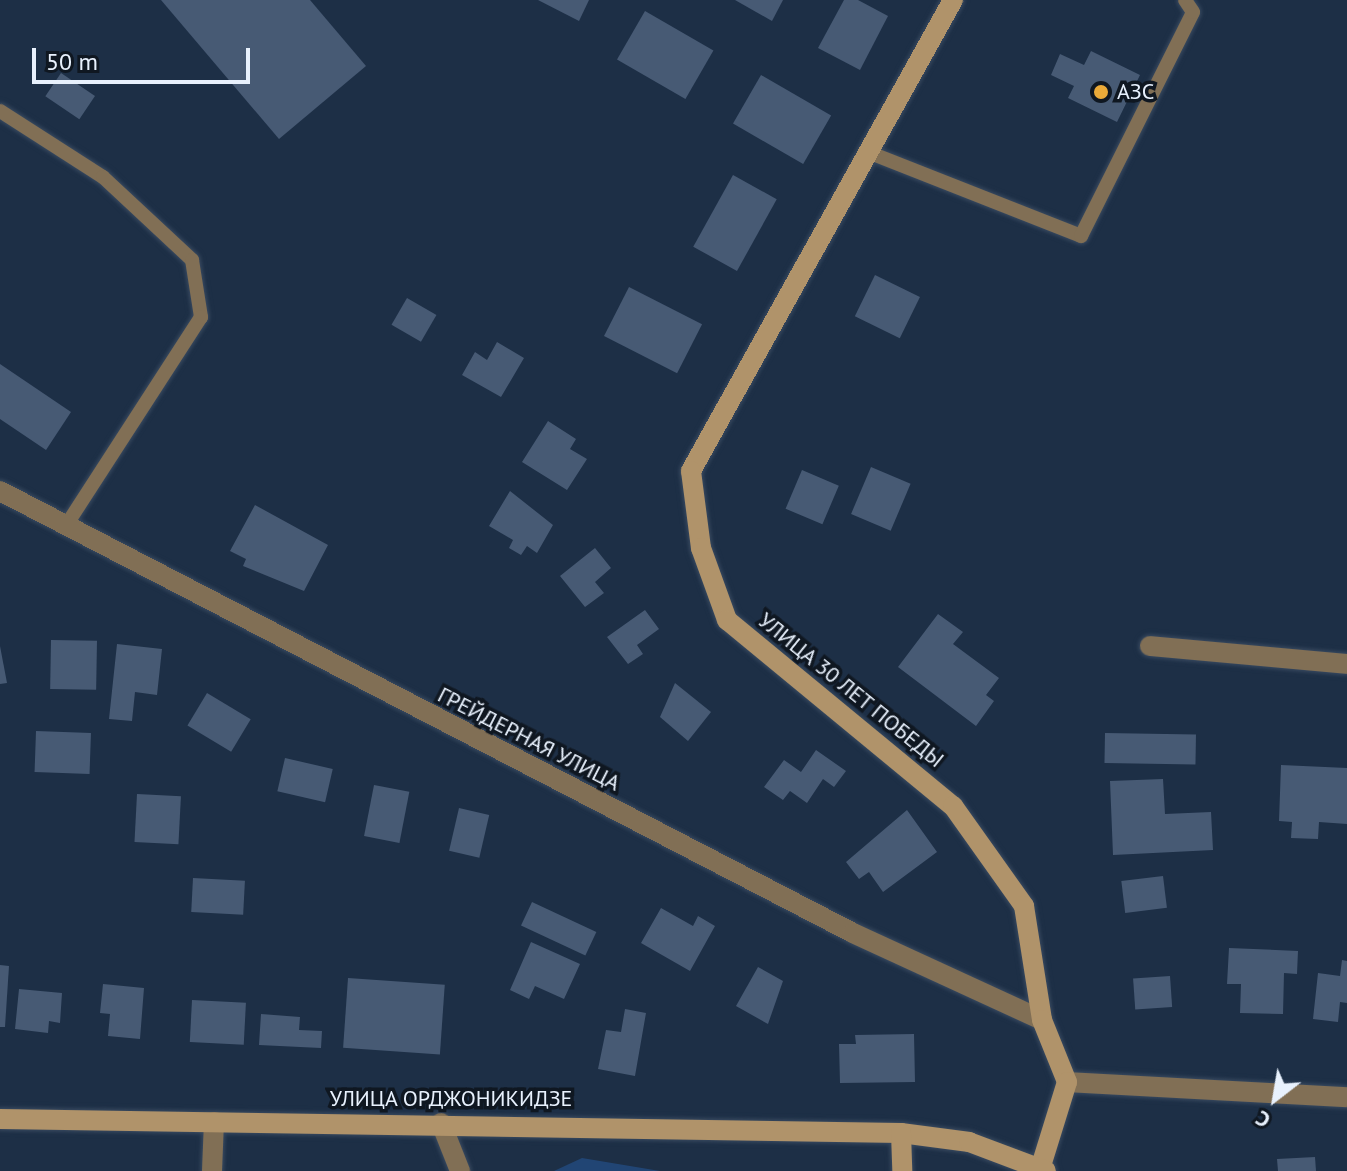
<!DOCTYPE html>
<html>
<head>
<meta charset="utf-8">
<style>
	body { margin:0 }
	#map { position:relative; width:1347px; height:1171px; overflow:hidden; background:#1d2f46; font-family:"PT Sans",sans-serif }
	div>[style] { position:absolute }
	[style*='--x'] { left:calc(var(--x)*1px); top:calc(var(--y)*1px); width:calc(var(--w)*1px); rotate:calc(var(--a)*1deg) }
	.green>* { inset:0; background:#214574 }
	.building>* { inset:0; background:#475a74; transform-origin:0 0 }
	.roads { filter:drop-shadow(0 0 2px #394a60) drop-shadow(0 0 2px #394a60) }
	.lane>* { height:14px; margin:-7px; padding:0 7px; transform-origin:7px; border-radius:7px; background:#816f55 }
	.street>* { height:20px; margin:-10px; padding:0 10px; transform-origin:10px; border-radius:10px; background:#816f55 }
	.secondary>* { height:20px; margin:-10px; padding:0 10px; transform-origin:10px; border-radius:10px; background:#b0936a }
	.dots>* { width:22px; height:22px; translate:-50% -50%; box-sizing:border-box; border:4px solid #0f1721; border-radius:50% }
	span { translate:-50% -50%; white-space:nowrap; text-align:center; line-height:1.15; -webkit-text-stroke:7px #0f1721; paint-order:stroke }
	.poi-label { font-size:22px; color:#e8f1fd }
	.left { translate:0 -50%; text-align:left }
	.street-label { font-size:22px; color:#e8f1fd }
	.north { position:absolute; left:1235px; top:1059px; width:80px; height:80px; -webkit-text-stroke:6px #0f1721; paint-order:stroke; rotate:211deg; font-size:22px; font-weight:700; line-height:32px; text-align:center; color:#e8f1fd }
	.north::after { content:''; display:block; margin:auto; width:28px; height:36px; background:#e8f1fd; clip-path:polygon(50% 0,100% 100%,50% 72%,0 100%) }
	.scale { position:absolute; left:32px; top:48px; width:218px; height:36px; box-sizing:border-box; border:4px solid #e8f1fd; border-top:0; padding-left:10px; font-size:24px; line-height:28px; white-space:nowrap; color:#e8f1fd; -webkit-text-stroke:6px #0f1721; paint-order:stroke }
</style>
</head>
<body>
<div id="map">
	<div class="green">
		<i style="clip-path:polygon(582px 1158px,660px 1171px,554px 1171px)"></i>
	</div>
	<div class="building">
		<i style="clip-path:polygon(161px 0,310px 0,366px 66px,279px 139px)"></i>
		<i style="clip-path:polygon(538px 0,589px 0,579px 21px)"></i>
		<i style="clip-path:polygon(735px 0,783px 0,772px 21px)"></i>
		<i style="clip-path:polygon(844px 0,858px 0,888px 16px,860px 70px,818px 48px)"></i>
		<i style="left:645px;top:11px;width:79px;height:56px;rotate:30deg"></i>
		<i style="clip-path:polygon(1091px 51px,1140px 75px,1117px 122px,1068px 98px,1074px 86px,1051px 75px,1060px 54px,1084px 65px)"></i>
		<i style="left:61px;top:73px;width:41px;height:28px;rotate:34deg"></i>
		<i style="left:761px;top:75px;width:81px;height:56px;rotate:30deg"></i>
		<i style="left:733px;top:175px;width:50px;height:82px;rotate:29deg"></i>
		<i style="left:875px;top:275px;width:50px;height:46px;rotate:26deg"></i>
		<i style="left:629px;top:287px;width:82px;height:55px;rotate:27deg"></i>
		<i style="left:407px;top:298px;width:34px;height:31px;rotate:30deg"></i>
		<i style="clip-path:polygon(497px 342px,524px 358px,501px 397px,462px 375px,475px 352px,487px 360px)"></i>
		<i style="clip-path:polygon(0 364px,71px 412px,46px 450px,0 419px)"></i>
		<i style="clip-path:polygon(548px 421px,576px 439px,570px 449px,587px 459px,567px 490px,522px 462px)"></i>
		<i style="left:871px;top:467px;width:43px;height:51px;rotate:23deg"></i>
		<i style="left:802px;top:470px;width:40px;height:42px;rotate:23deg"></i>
		<i style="clip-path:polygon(510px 491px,553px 525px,537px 553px,527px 546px,521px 555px,509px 548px,513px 540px,489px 526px)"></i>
		<i style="clip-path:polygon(255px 505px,328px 545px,304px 591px,243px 566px,246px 559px,230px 551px)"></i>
		<i style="clip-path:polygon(595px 548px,611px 568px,595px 582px,604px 593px,585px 607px,560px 576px)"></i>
		<i style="clip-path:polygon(645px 610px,659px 629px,637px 645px,643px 654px,628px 664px,607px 637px)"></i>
		<i style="clip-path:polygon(938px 614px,963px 632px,953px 644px,999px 678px,986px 695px,994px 701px,976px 726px,898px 667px)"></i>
		<i style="left:51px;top:640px;width:46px;height:49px;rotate:1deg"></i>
		<i style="clip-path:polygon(117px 644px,162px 649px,157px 695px,135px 692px,132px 721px,109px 719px)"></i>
		<i style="clip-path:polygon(0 646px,7px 683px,0 684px)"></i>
		<i style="clip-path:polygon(675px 683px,711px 712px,688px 741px,660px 717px)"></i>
		<i style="left:207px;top:693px;width:51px;height:38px;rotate:31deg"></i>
		<i style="left:36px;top:731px;width:55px;height:41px;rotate:2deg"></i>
		<i style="left:1105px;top:733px;width:91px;height:30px;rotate:1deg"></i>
		<i style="clip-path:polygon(816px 750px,846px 771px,834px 787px,823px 779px,807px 803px,790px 791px,783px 800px,764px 787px,784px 760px,801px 772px)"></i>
		<i style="left:285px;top:758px;width:49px;height:34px;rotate:13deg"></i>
		<i style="clip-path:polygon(1281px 765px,1347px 768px,1347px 824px,1319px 822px,1318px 839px,1291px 838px,1292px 822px,1279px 821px)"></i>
		<i style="clip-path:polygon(1163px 779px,1165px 814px,1211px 812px,1213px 850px,1113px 855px,1110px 781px)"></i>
		<i style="left:374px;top:785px;width:36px;height:52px;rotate:11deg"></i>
		<i style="left:137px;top:794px;width:44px;height:48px;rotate:3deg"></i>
		<i style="left:459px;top:808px;width:31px;height:44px;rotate:13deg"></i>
		<i style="clip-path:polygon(907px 810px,937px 852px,883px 892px,869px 872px,859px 879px,846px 862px)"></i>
		<i style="left:1163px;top:876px;width:32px;height:42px;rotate:83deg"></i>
		<i style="left:193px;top:878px;width:52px;height:34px;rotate:3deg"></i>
		<i style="left:532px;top:902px;width:71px;height:26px;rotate:25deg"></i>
		<i style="clip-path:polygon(661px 908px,693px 926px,698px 916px,715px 926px,690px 971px,641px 943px)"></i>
		<i style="clip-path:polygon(531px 942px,580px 964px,564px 999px,535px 986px,529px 999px,510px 990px)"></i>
		<i style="clip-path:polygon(1229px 948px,1298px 951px,1297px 974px,1284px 973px,1283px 1014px,1240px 1013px,1241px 984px,1227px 984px)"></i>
		<i style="clip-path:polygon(1342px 960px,1347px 961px,1347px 1003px,1340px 1002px,1338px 1022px,1313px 1019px,1318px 973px,1340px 976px)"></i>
		<i style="clip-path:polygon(0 965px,9px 966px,5px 1027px,0 1027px)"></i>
		<i style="clip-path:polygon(758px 967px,783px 981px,768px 1024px,736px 1006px)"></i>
		<i style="left:1170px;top:976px;width:31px;height:37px;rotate:86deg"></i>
		<i style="left:348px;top:978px;width:97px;height:70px;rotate:4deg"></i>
		<i style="clip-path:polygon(103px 984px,144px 988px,140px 1039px,108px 1036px,110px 1014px,100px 1013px)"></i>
		<i style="clip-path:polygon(19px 989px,62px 993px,60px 1023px,49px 1021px,48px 1033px,15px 1029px)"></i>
		<i style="left:192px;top:1000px;width:54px;height:42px;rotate:3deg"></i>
		<i style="clip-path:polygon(625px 1009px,646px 1013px,635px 1076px,598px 1069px,606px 1030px,621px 1032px)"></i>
		<i style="clip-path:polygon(261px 1014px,300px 1017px,299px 1030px,322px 1031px,321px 1048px,259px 1045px)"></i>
		<i style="clip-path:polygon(914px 1034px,915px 1082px,840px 1083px,839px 1044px,856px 1044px,855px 1035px)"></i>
		<i style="clip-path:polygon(1315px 1157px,1316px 1171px,1278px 1171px,1277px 1159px)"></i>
	</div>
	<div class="roads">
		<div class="lane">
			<i style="--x:0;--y:111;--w:122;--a:32.7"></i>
			<i style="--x:103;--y:177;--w:122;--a:43"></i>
			<i style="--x:192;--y:260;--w:58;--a:81"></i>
			<i style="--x:201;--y:317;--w:249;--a:122.9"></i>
			<i style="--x:868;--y:152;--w:229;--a:21.5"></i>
			<i style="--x:1081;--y:236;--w:250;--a:-63.4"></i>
			<i style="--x:1193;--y:12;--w:14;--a:-124"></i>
		</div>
		<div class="street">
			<i style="--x:0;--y:491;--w:961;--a:27.39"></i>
			<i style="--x:853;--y:933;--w:208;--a:24.7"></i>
			<i style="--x:1150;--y:646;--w:198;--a:5.2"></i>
			<i style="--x:1067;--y:1082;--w:280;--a:3.1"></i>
			<i style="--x:441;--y:1123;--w:52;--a:68.4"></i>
			<i style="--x:212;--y:1171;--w:49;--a:-87.7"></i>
		</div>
		<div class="secondary">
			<i style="--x:953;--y:0;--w:539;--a:119.09"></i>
			<i style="--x:691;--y:471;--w:78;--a:82.6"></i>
			<i style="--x:701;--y:548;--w:77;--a:70.1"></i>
			<i style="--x:727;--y:620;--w:293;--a:39.5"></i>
			<i style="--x:953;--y:806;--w:123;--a:54.6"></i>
			<i style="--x:1024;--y:906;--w:115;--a:81"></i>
			<i style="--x:1042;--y:1020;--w:67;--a:68"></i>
			<i style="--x:1067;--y:1082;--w:88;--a:107.2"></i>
			<i style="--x:0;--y:1119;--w:901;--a:0.89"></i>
			<i style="--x:901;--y:1133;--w:69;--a:7.5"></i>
			<i style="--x:969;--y:1142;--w:82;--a:20.6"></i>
			<i style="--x:901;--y:1133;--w:38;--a:88"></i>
		</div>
	</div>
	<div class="dots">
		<i style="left:1101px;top:92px;background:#ebaa39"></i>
	</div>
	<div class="poi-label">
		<span class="left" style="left:1117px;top:92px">АЗС</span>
	</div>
	<div class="street-label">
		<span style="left:851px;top:690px;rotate:39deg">УЛИЦА 30 ЛЕТ ПОБЕДЫ</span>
		<span style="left:529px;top:739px;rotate:27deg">ГРЕЙДЕРНАЯ УЛИЦА</span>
		<span style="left:451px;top:1099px">УЛИЦА ОРДЖОНИКИДЗЕ</span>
	</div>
	<div class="north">С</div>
	<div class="scale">50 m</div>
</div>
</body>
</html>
